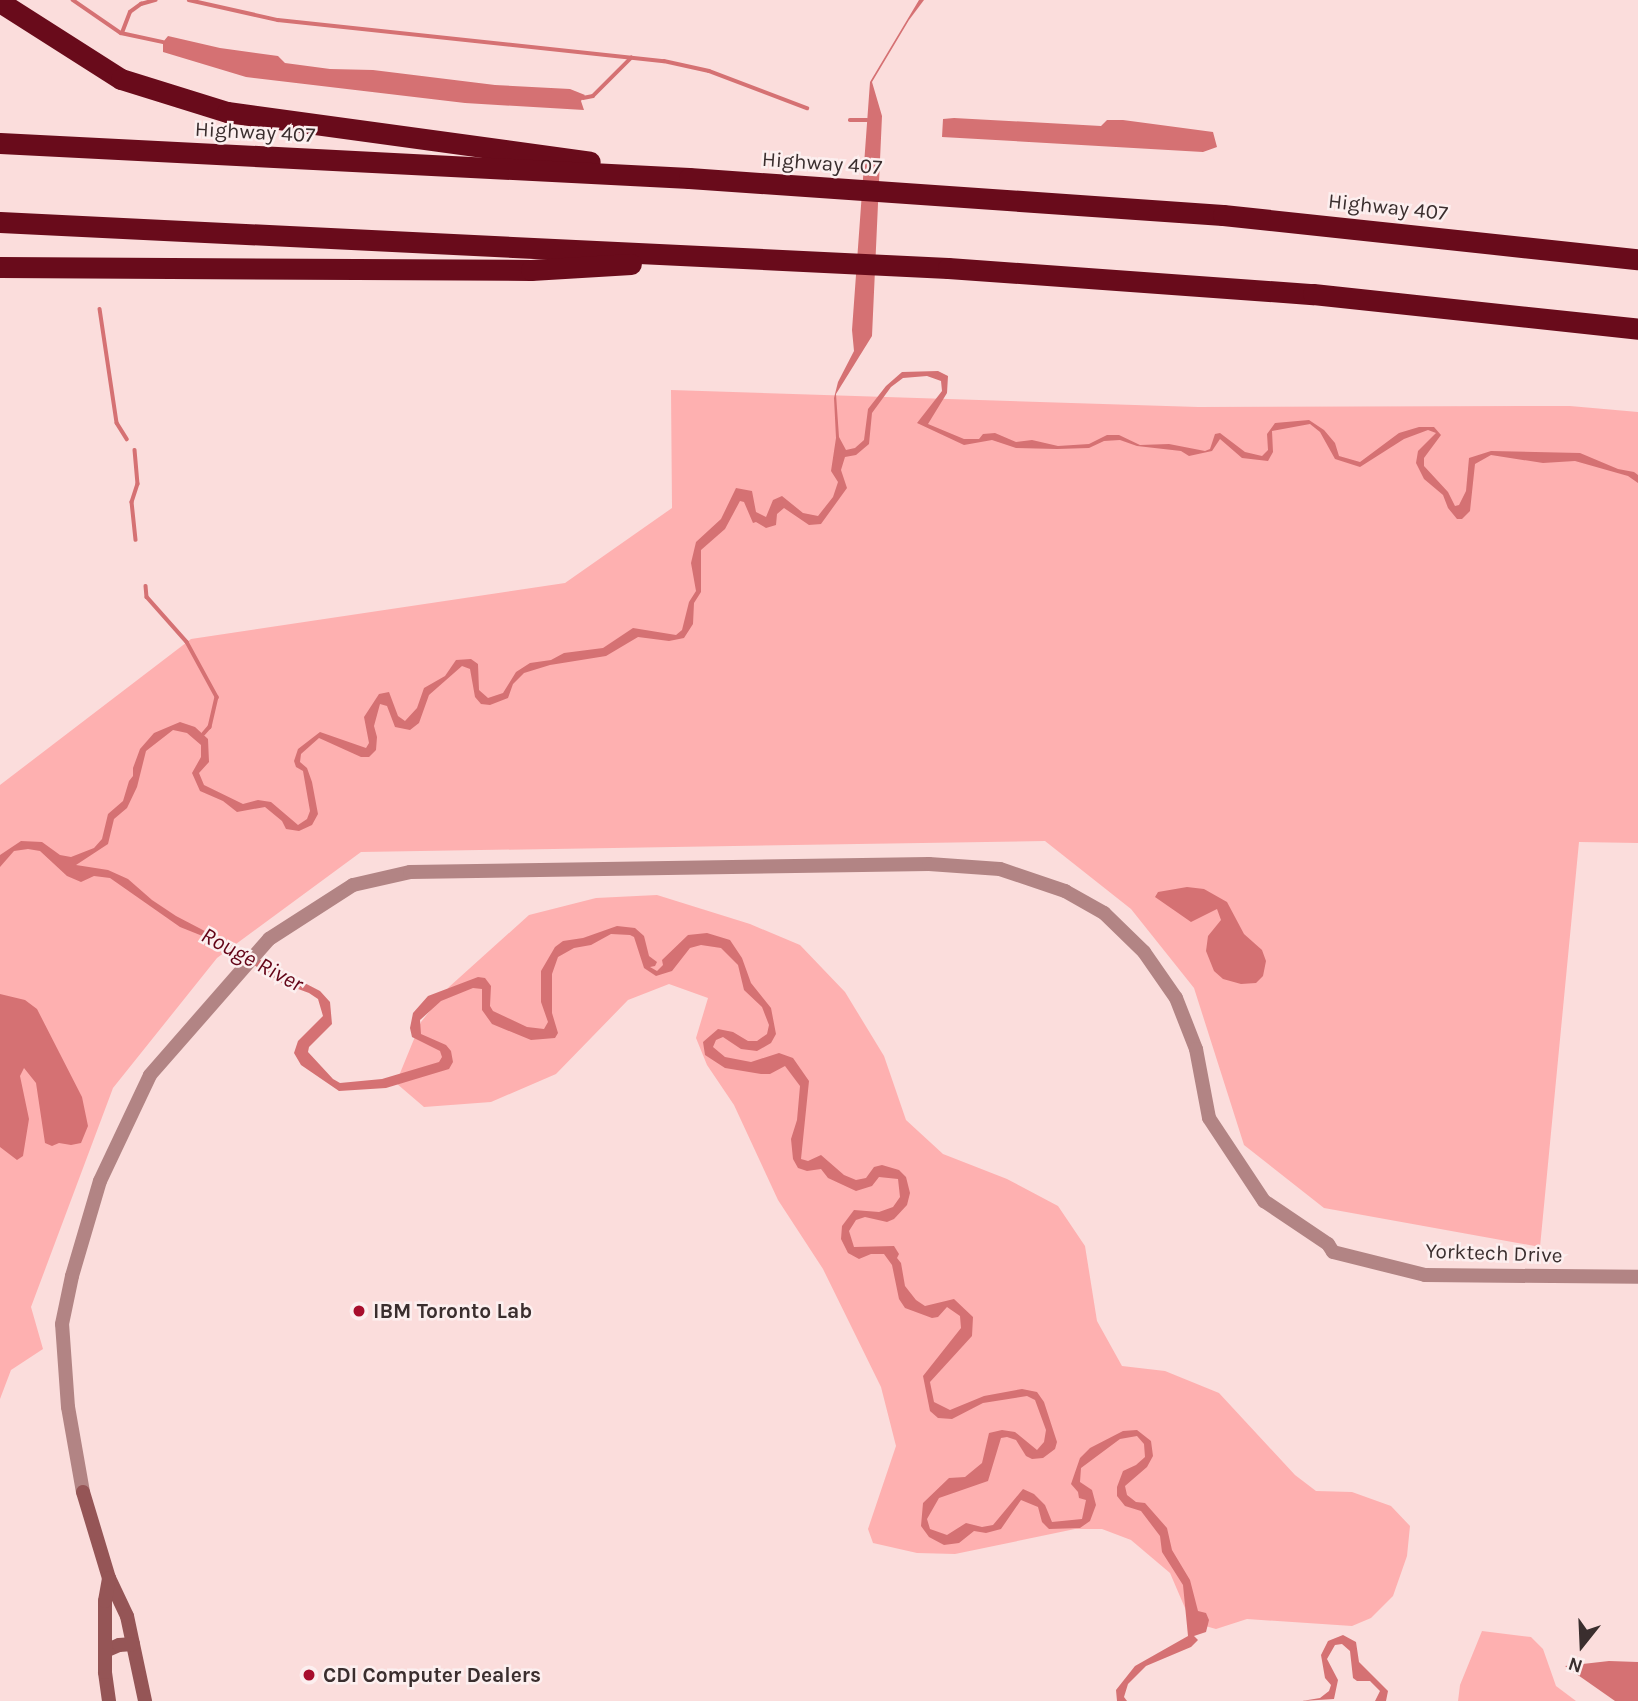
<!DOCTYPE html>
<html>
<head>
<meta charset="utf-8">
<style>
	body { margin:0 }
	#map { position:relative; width:1638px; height:1701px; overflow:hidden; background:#fbdddc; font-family:Karla,sans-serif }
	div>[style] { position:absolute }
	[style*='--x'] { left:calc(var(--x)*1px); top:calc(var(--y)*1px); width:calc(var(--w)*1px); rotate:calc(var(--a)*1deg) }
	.green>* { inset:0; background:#feb0b0 }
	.water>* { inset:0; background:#d57173 }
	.stream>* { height:3.5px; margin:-1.75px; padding:0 1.75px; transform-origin:1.75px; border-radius:1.75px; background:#d57173 }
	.tertiary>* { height:14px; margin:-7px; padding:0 7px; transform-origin:7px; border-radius:7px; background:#b28484 }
	.secondary>* { height:14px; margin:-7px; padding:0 7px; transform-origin:7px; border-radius:7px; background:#955556 }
	.motorway>* { height:21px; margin:-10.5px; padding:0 10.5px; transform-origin:10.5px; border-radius:10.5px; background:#690b1b }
	.dots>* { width:19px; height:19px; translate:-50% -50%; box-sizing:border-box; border:4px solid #fcefef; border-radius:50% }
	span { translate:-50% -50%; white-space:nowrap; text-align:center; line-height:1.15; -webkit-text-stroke:5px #fcefef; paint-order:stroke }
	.street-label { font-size:21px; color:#3a2e2e }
	.poi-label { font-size:21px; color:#3a2e2e; font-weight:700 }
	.left { translate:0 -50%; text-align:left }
	.water-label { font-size:23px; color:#630417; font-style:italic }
	.north { position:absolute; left:1547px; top:1610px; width:70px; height:70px; -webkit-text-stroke:5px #fcefef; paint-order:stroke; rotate:198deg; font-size:19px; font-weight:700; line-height:28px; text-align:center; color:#3a2e2e }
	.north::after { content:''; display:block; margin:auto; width:24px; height:32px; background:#3a2e2e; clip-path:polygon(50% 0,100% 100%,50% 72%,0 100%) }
</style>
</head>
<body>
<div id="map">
	<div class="green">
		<i style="clip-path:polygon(671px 390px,1198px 407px,1570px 406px,1638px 412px,1638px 843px,1579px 842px,1540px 1247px,1324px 1208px,1244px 1145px,1194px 988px,1131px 909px,1045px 841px,361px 852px,217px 958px,113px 1088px,31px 1307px,43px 1349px,11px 1370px,0 1399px,0 785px,191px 639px,565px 583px,672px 508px)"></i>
		<i style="clip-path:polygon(657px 895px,750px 924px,800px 945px,845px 992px,884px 1056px,906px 1120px,943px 1154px,1007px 1179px,1058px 1206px,1085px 1246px,1097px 1321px,1122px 1366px,1165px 1371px,1219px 1393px,1295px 1475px,1316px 1491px,1352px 1492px,1391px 1506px,1410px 1526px,1407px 1556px,1393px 1596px,1371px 1618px,1352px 1626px,1247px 1619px,1216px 1629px,1191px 1622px,1170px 1573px,1131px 1540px,1102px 1529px,1075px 1529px,955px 1554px,917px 1553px,873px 1543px,868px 1529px,896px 1446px,881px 1387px,823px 1269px,778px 1200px,734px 1105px,707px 1065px,696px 1038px,708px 998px,669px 984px,628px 1000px,556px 1074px,491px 1102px,424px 1107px,396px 1083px,421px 1022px,449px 987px,529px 915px,596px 898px)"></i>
		<i style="clip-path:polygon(1482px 1631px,1531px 1637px,1543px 1649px,1556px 1686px,1576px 1701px,1458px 1701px,1460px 1685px)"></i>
	</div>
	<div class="water">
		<i style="clip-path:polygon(919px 0,924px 0,909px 20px,872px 82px,882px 116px,872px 336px,836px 394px,839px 437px,846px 450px,855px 448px,864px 440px,868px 409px,886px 386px,902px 372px,938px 371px,948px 376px,947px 393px,928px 424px,964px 439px,979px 439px,983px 434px,995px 433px,1016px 442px,1032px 440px,1058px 446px,1089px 444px,1107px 435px,1119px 435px,1140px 445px,1169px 444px,1205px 451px,1210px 449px,1215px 434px,1220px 433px,1245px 452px,1262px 456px,1268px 450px,1267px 434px,1275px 423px,1309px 420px,1324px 430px,1335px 443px,1339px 456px,1360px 462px,1399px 433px,1419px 427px,1434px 427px,1441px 435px,1424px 458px,1424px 466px,1448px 492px,1455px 506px,1459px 505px,1466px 491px,1469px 458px,1491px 451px,1580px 453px,1618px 469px,1634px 472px,1638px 475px,1638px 483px,1628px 476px,1575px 461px,1543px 463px,1491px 455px,1475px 464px,1470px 511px,1462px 519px,1457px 519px,1448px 508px,1443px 495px,1424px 479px,1416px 463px,1418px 451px,1436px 433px,1428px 430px,1404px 439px,1360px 467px,1335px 459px,1320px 432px,1310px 424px,1272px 431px,1273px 452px,1268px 461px,1242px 458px,1220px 439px,1212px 451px,1189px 456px,1181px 451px,1137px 446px,1120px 440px,1104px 441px,1089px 448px,1057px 449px,1016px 448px,992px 440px,964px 445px,917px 423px,942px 391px,941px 381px,927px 376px,903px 378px,891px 387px,872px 413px,869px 444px,856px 455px,845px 457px,841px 470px,847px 488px,821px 524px,809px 525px,784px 508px,777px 514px,776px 525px,766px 528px,756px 522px,753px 523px,744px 502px,740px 501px,725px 529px,701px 550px,701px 592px,694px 603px,693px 624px,684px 638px,669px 641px,638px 637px,606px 656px,550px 665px,524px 673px,513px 684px,508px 698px,490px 705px,481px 704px,475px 697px,470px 669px,462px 666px,429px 695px,419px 723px,410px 730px,395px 727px,387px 706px,380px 704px,374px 726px,377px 737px,376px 750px,369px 757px,361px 757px,319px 738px,301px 754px,300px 762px,307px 768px,312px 782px,318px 814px,312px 825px,299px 831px,286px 829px,282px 821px,265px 807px,237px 812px,223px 801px,200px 791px,192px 773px,201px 757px,201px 745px,187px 733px,173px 730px,146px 751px,137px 787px,127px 808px,114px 819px,108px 844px,76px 865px,108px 870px,128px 879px,152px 900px,176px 916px,320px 991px,330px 1002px,332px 1024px,309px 1047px,308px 1052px,333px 1079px,340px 1083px,382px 1079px,439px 1062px,442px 1057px,440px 1051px,412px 1037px,410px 1028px,413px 1013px,428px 996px,478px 977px,485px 978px,491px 986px,490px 1006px,493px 1011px,527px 1027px,544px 1029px,548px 1022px,541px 1002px,541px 971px,555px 947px,563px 941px,583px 938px,617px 926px,635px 928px,644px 936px,649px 956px,657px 962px,655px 966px,650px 967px,657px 971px,663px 965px,662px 960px,688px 935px,707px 933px,730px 940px,742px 958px,751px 983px,771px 1008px,776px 1034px,771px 1043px,757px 1051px,741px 1049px,723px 1037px,716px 1040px,713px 1047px,725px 1057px,751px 1062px,779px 1053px,793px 1058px,809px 1081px,801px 1159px,808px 1161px,821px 1155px,844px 1175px,856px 1180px,866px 1178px,874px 1167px,882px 1165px,899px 1170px,906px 1177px,910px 1193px,907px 1205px,894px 1219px,887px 1222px,865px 1217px,856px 1220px,849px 1231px,854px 1247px,894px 1246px,899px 1254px,897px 1258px,901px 1263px,905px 1286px,916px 1300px,925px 1306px,954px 1299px,973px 1317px,972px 1336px,930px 1382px,934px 1402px,950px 1410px,984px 1396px,1022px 1389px,1037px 1392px,1044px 1402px,1057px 1442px,1055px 1449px,1043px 1458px,1032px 1459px,1026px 1456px,1016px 1440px,1007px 1437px,1001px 1438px,988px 1481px,939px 1498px,927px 1519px,930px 1529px,947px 1535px,966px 1523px,982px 1527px,993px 1525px,1023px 1489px,1034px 1494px,1045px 1505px,1052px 1522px,1082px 1519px,1086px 1500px,1079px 1498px,1078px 1492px,1071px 1484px,1080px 1458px,1090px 1448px,1123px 1431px,1137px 1430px,1151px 1441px,1153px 1456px,1147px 1467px,1125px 1486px,1127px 1495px,1136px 1502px,1145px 1503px,1167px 1528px,1172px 1550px,1190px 1580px,1198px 1611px,1206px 1613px,1209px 1620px,1206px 1632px,1194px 1636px,1198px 1640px,1191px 1647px,1146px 1666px,1128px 1684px,1124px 1697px,1127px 1701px,1117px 1701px,1116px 1690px,1135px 1666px,1188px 1636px,1183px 1585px,1162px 1552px,1160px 1536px,1141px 1511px,1125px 1506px,1117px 1496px,1117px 1487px,1123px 1471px,1136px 1465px,1145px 1457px,1144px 1444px,1137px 1436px,1120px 1439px,1081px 1468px,1080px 1482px,1092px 1490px,1096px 1505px,1090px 1521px,1080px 1528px,1049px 1529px,1042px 1522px,1038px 1507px,1021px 1500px,1001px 1529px,986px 1533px,974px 1531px,959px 1543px,944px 1545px,929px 1537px,921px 1526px,923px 1503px,949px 1478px,965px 1477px,982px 1463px,989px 1433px,1002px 1430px,1015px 1432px,1037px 1450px,1044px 1442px,1046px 1430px,1035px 1400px,1027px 1396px,983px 1403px,952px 1419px,938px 1418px,930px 1411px,923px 1376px,961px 1328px,960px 1316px,947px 1307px,938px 1317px,932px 1318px,905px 1308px,899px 1299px,892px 1265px,884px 1254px,871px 1254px,859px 1259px,848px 1253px,841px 1239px,842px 1226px,854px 1210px,879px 1212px,893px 1207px,900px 1197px,898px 1179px,879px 1177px,872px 1186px,856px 1191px,828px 1178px,821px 1169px,807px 1171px,798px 1168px,793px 1159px,791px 1139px,797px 1120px,800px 1086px,785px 1066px,770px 1074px,761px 1074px,725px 1068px,705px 1055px,703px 1042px,718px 1029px,733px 1032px,748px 1041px,757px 1041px,767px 1034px,769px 1025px,762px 1007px,744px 990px,738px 965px,721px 948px,701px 945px,690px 948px,672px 971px,656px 976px,644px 968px,634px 937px,630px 935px,611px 934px,591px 945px,574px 948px,558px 957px,552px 974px,552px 1013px,558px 1033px,555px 1038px,531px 1040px,492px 1024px,482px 1010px,482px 989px,473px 988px,441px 1001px,420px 1020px,421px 1034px,446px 1045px,451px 1051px,453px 1062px,449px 1069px,386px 1088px,339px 1091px,301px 1065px,294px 1053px,298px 1041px,323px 1016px,318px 999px,309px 993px,282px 983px,220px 943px,180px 927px,110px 878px,94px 876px,81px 882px,67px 876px,40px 851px,28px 849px,14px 851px,0 867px,0 855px,21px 841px,42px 842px,60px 855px,71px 857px,94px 848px,102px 839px,108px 814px,123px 801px,129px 781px,133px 776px,133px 768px,140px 749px,154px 733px,180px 722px,195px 727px,208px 739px,209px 762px,199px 773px,204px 785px,243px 804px,258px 800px,271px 802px,298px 825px,307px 819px,310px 811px,303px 771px,296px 767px,294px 761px,298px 749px,320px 732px,366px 748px,369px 743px,364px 717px,379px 694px,389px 692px,398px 716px,405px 721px,417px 708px,424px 688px,445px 676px,456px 660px,471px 659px,478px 664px,479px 690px,488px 698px,503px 693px,516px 672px,530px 663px,551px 660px,564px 653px,603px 648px,633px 628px,676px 635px,682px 630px,689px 602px,696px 591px,691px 563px,696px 542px,721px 519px,736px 488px,752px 491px,756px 512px,766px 517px,773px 500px,782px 496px,803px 513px,818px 516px,833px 497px,838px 482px,831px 471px,836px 438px,834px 398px,838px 382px,854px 351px,852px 330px,870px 82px)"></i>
		<i style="clip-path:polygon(168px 36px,220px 48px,278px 56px,285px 63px,330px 69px,373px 70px,495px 85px,570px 89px,585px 95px,581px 101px,584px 110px,465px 103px,246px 77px,163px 52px,163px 42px)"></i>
		<i style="clip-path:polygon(954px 118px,1101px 126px,1107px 120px,1123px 120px,1213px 132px,1217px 147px,1203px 152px,942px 137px,943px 119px)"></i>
		<i style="clip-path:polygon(1187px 887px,1204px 889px,1227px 902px,1244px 934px,1262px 950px,1266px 961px,1263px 976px,1256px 983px,1241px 984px,1223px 979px,1214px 971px,1206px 951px,1208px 936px,1221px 920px,1217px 909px,1191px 922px,1155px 897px,1158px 892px)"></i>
		<i style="clip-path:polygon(0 994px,25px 1000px,37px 1009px,82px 1097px,88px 1126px,81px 1143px,71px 1145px,59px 1143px,52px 1146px,45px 1143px,36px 1083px,24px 1068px,20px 1076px,29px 1119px,23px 1156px,17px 1160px,0 1147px)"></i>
		<i style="clip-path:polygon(1343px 1635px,1356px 1642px,1359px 1662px,1388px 1691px,1386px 1701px,1375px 1701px,1380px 1691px,1370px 1681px,1357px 1681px,1353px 1678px,1350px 1651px,1342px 1644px,1335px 1645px,1327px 1659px,1338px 1680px,1334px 1699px,1302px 1701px,1320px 1698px,1329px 1691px,1331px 1685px,1325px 1678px,1321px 1655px,1328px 1641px)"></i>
		<i style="clip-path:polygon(1609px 1661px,1638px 1662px,1638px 1701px,1615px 1701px,1565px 1666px)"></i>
	</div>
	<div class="stream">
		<i style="--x:73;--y:0;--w:58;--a:34.5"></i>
		<i style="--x:121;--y:33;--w:43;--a:12.1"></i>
		<i style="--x:189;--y:0;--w:91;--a:12.7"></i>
		<i style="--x:278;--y:20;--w:388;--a:6.1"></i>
		<i style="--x:664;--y:61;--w:46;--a:12.5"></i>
		<i style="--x:709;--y:71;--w:105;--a:20.7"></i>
		<i style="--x:122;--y:33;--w:22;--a:-69"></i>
		<i style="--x:130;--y:12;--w:14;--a:-36"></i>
		<i style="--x:141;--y:4;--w:15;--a:-16"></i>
		<i style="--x:583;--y:98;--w:10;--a:-11"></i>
		<i style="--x:593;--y:96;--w:54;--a:-45"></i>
		<i style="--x:850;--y:120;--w:17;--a:0"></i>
		<i style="--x:100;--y:309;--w:115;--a:81.5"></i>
		<i style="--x:117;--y:423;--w:19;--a:58"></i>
		<i style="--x:135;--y:450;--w:34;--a:85"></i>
		<i style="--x:138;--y:484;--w:19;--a:108"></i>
		<i style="--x:132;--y:502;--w:38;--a:84"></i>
		<i style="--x:146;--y:586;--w:11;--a:85"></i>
		<i style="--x:147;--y:597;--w:60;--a:48.4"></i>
		<i style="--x:187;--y:642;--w:63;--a:61.4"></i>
		<i style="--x:217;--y:697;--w:31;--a:103"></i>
		<i style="--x:210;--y:727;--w:9;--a:131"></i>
	</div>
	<div class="tertiary">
		<i style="--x:83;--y:1492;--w:86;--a:-100"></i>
		<i style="--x:68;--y:1407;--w:83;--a:-94.1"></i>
		<i style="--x:62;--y:1324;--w:49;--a:-78.2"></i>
		<i style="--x:72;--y:1276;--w:99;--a:-73.6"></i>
		<i style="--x:100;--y:1181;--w:117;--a:-64.7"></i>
		<i style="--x:150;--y:1075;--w:181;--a:-48.8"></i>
		<i style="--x:269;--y:939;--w:100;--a:-32.7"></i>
		<i style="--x:353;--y:885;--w:58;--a:-12.8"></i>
		<i style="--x:410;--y:872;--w:519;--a:-0.88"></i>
		<i style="--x:929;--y:864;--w:71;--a:4"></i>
		<i style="--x:1000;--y:869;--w:69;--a:18.7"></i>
		<i style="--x:1065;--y:891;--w:45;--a:29.4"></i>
		<i style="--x:1104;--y:913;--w:56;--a:44.3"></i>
		<i style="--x:1144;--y:952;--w:56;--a:55.2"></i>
		<i style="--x:1176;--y:998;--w:55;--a:68.6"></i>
		<i style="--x:1196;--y:1049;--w:70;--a:79.3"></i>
		<i style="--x:1209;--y:1118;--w:100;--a:56.5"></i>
		<i style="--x:1264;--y:1201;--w:77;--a:33.9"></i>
		<i style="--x:1328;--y:1244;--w:9;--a:58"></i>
		<i style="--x:1333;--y:1252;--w:95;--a:14"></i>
		<i style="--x:1425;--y:1275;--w:213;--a:0.5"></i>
	</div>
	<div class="secondary">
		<i style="--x:83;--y:1492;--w:90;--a:73.2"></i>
		<i style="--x:109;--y:1578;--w:42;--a:64.7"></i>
		<i style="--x:127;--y:1616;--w:87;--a:78"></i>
		<i style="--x:105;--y:1651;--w:15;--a:-23"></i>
		<i style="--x:119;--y:1645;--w:14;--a:-4"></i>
		<i style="--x:109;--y:1701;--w:29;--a:-98"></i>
		<i style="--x:105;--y:1672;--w:71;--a:-90"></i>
		<i style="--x:105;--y:1601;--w:23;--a:-80"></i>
	</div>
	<div class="motorway">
		<i style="--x:0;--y:2;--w:143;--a:32.5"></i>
		<i style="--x:121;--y:79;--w:111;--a:17.3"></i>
		<i style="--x:227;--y:112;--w:366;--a:7.8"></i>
		<i style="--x:0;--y:143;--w:690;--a:2.91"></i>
		<i style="--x:689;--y:178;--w:535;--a:3.96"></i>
		<i style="--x:1223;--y:215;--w:417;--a:6.1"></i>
		<i style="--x:0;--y:222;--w:949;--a:2.78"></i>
		<i style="--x:948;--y:268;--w:366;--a:4.1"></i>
		<i style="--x:1313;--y:294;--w:327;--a:6.1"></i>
		<i style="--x:0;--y:267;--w:531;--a:0.32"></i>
		<i style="--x:531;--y:270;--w:100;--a:-3.4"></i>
	</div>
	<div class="dots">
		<i style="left:359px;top:1311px;background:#a70e2d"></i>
		<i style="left:309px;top:1675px;background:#a70e2d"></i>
	</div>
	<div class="street-label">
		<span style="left:255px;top:132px;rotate:3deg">Highway 407</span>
		<span style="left:822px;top:163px;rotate:4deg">Highway 407</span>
		<span style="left:1388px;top:207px;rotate:6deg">Highway 407</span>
		<span style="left:1494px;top:1253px;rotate:2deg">Yorktech Drive</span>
	</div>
	<div class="poi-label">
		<span class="left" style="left:373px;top:1311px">IBM Toronto Lab</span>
		<span class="left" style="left:323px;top:1675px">CDI Computer Dealers</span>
	</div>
	<div class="water-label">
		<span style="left:252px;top:960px;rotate:28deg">Rouge River</span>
	</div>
	<div class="north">N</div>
</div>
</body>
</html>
